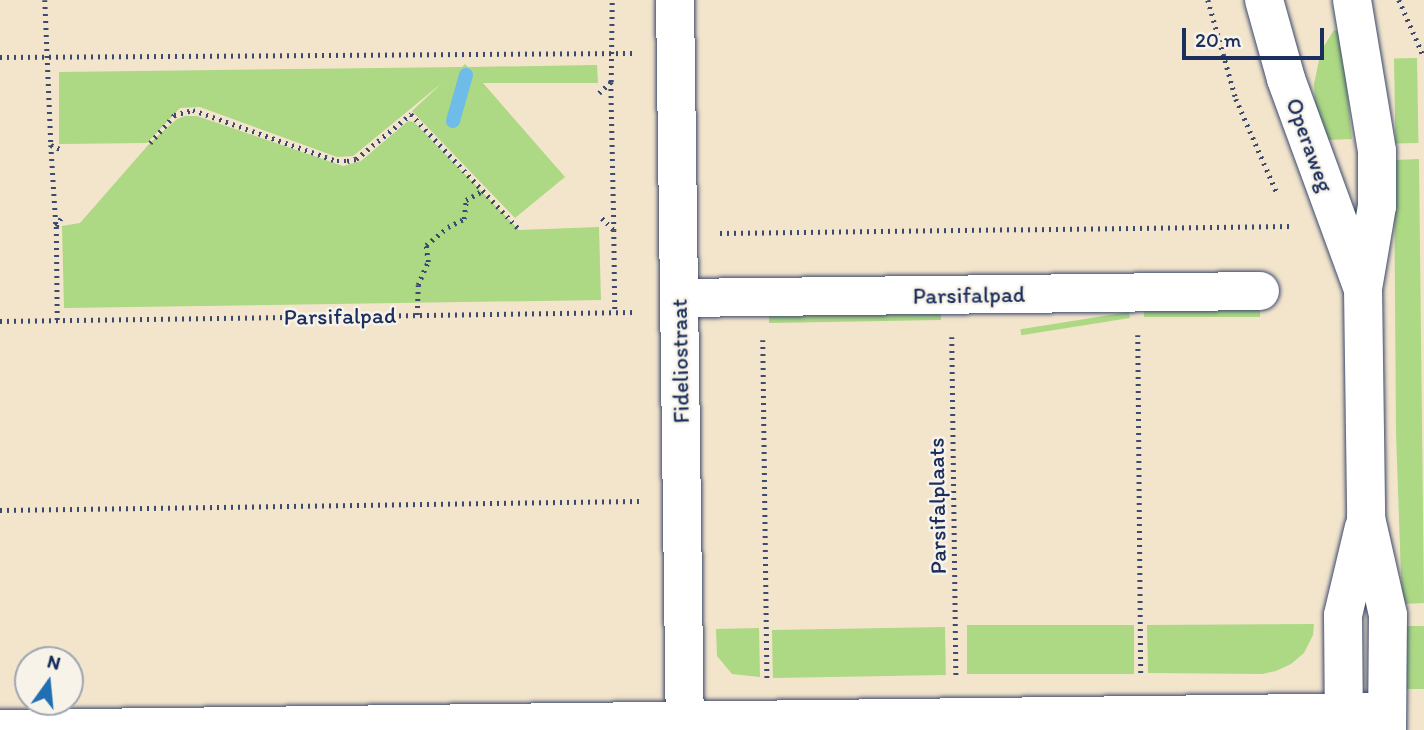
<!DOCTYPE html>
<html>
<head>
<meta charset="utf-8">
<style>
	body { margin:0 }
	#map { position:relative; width:1424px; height:730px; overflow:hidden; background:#f3e5cc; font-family:Itim,sans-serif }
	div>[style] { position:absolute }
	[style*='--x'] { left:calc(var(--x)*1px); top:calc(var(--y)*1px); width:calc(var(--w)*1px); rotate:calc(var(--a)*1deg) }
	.green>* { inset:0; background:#add884; transform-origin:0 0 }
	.stream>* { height:14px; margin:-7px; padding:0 7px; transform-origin:7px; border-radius:7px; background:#6ebde9 }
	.path>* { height:4.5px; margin-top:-2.25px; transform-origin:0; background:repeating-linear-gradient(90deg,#3b4a6e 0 2px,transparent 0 7px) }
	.roads { filter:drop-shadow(0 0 2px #3b4a6e) drop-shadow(0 0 2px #3b4a6e) }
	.minor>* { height:38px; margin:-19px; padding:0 19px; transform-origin:19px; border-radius:19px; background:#fff }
	.tertiary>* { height:38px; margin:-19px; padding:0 19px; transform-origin:19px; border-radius:19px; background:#fff }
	span { translate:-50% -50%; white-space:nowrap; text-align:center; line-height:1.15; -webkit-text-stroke:5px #f7f3e8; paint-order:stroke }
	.street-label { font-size:23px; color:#1b2f5e }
	.north { position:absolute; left:14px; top:646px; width:70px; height:70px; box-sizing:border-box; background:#f7f3e8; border:2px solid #9fa5b1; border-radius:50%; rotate:15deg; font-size:19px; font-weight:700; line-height:28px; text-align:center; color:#1b2f5e }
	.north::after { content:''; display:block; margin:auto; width:24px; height:32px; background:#1f6fb2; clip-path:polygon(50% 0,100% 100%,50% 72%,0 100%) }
	.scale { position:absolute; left:1182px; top:28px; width:142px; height:32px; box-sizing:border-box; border:4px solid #1b2f5e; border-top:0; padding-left:9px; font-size:21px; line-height:24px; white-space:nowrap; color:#1b2f5e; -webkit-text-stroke:5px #f7f3e8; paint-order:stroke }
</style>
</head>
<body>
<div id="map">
	<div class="green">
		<i style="clip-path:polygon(1334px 30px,1339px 32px,1345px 70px,1352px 139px,1328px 140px,1315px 103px,1314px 84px,1321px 51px)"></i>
		<i style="left:1417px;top:58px;width:85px;height:23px;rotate:89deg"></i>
		<i style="clip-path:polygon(465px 64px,468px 67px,597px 65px,598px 83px,483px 83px,565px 177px,515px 218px,412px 111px,442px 83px,353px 156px,337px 157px,200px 107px,180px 108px,147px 143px,59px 144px,59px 72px,462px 67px)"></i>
		<i style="clip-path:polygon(185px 116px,197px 116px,343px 166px,361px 161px,408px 121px,414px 122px,519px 230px,599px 227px,601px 300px,64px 308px,62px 226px,80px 223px,150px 143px,177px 119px)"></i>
		<i style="clip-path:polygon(1419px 159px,1424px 603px,1402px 604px,1396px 433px,1394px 160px)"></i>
		<i style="left:1260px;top:310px;width:7px;height:116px;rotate:90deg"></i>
		<i style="left:1129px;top:312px;width:6px;height:110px;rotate:81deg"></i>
		<i style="clip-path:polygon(941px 314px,941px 320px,769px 323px,769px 316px)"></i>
		<i style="clip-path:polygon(1314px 624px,1313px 635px,1304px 653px,1291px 664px,1276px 671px,1262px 674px,1148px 673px,1147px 625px)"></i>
		<i style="left:967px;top:625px;width:167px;height:49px"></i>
		<i style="left:1424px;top:626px;width:63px;height:21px;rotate:90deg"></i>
		<i style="left:945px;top:627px;width:48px;height:173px;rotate:89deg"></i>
		<i style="clip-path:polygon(759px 628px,760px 677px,732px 674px,717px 656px,716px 629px)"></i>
	</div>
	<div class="stream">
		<i style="--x:453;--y:121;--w:48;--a:-74.2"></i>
	</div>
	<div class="path">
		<i style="--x:45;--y:0;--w:145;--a:87.6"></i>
		<i style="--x:51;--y:145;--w:10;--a:24"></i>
		<i style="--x:1208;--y:0;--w:103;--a:74.2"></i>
		<i style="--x:1236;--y:99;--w:103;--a:66.4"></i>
		<i style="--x:1399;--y:0;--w:62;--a:66.3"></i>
		<i style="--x:0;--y:57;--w:633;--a:-0.36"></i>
		<i style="--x:611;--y:82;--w:148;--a:88.8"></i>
		<i style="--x:599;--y:93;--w:16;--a:-43"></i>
		<i style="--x:611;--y:82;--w:82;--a:-89.3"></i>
		<i style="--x:150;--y:143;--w:37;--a:-49"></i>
		<i style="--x:174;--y:115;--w:20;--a:-15"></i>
		<i style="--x:193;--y:110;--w:153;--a:19.5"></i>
		<i style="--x:337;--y:161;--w:10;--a:0"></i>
		<i style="--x:347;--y:161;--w:9;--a:-13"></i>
		<i style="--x:356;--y:159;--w:71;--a:-39.3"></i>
		<i style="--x:411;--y:114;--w:158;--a:46.8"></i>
		<i style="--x:51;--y:145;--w:80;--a:86.4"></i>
		<i style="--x:602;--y:218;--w:17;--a:45"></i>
		<i style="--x:614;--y:230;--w:83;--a:89.3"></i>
		<i style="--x:720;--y:233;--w:572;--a:-0.7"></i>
		<i style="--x:417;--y:315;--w:30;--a:-88"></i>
		<i style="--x:418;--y:285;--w:25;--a:-67"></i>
		<i style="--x:428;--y:262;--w:17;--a:-97"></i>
		<i style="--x:426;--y:245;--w:28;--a:-39"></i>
		<i style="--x:448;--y:227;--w:18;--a:-27"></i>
		<i style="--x:464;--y:219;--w:19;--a:-84"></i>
		<i style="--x:466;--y:200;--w:18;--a:-29"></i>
		<i style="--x:57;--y:320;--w:94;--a:-90.6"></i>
		<i style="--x:56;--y:226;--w:9;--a:-58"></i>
		<i style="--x:0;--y:321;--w:636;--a:-0.81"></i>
		<i style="--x:1138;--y:335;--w:338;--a:89.5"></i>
		<i style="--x:952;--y:337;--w:338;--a:89.3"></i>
		<i style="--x:763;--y:340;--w:338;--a:89.3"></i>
		<i style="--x:0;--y:510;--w:639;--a:-0.81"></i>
	</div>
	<div class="roads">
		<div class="minor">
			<i style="--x:675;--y:0;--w:730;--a:89.22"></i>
			<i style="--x:679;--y:298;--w:581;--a:-0.69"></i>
			<i style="--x:0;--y:729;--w:1387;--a:-0.7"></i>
		</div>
		<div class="tertiary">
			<i style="--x:1264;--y:0;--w:82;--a:74.4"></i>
			<i style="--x:1286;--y:79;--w:221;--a:69.9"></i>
			<i style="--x:1352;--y:0;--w:153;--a:80.6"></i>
			<i style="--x:1377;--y:151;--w:55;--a:90"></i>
			<i style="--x:1377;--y:206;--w:84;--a:99.6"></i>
			<i style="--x:1363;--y:289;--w:229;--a:89.2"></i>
			<i style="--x:1366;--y:518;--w:99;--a:77.2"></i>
			<i style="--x:1388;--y:615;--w:115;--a:90.5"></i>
			<i style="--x:1344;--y:730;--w:115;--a:-90.5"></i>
			<i style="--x:1343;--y:615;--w:90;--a:-76.6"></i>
		</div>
	</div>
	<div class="street-label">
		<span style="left:1310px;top:145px;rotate:70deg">Operaweg</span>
		<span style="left:969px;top:295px;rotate:-1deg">Parsifalpad</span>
		<span style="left:340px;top:316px;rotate:-1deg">Parsifalpad</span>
		<span style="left:680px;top:361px;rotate:-91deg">Fideliostraat</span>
		<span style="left:937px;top:506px;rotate:-91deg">Parsifalplaats</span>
	</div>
	<div class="north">N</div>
	<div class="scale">20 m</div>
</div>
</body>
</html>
